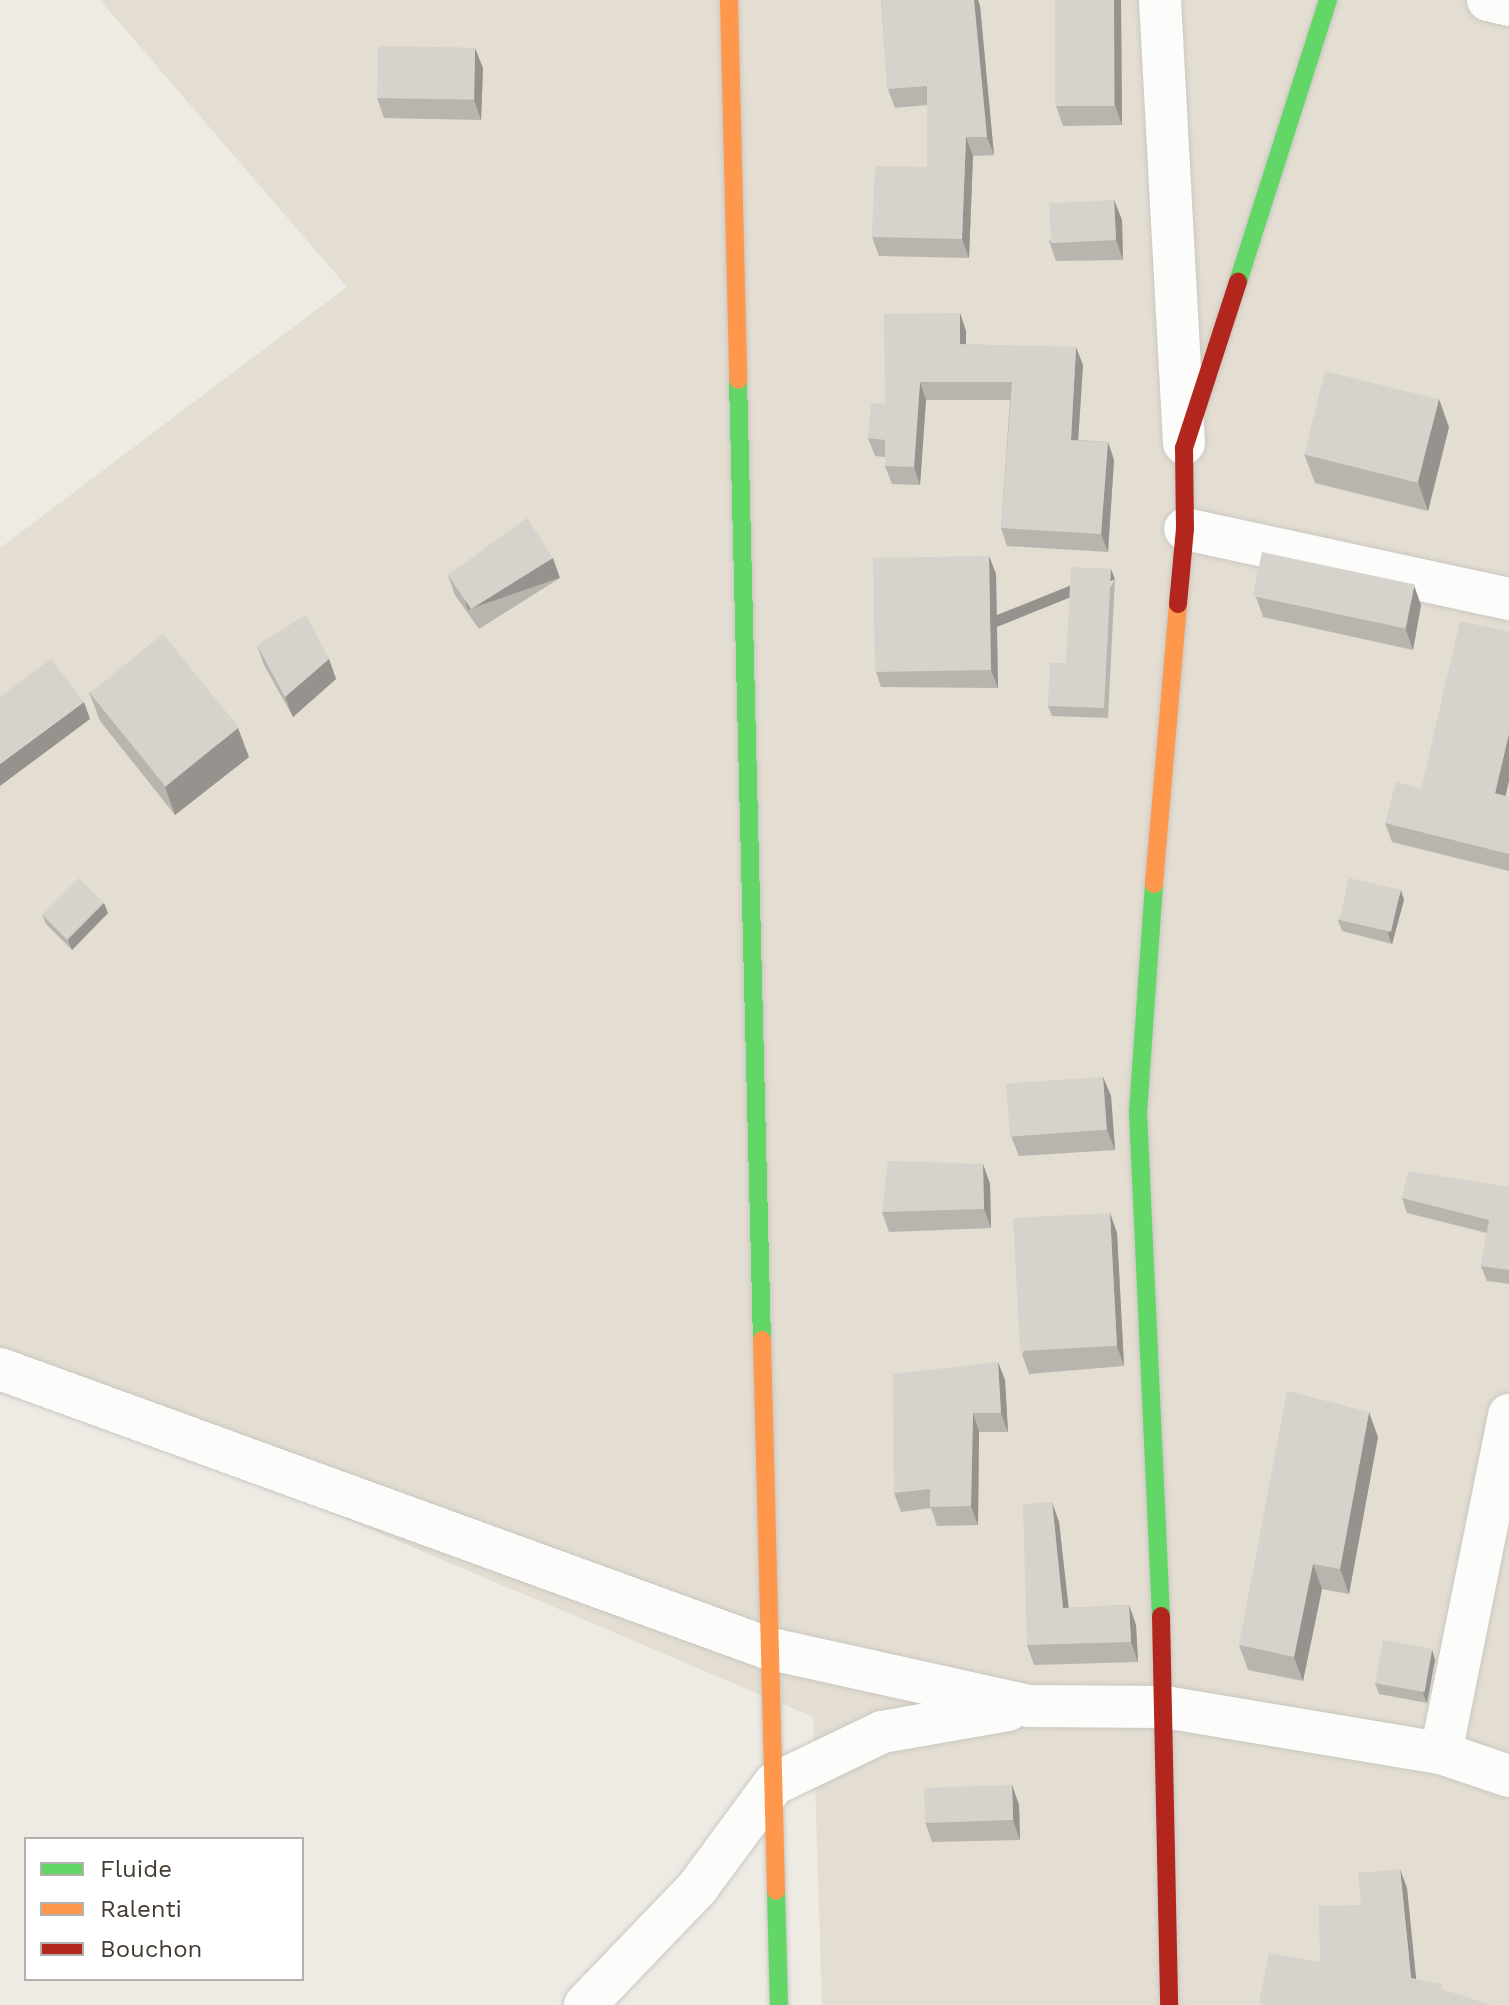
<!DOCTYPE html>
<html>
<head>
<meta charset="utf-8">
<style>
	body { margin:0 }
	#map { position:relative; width:1509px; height:2005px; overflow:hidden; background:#eeebe5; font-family:"Work Sans",sans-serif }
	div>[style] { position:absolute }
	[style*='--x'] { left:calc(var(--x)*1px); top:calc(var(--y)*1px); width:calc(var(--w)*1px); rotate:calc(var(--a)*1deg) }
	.residential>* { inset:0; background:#e3ddd2 }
	.roads { filter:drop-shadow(0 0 2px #cac7c1) drop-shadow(0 0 2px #cac7c1) }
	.street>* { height:42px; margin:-21px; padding:0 21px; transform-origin:21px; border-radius:21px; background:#fcfcfb }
	.fast>* { height:18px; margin:-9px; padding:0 9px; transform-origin:9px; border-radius:9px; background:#63d668 }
	.slow>* { height:18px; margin:-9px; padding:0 9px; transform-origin:9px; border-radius:9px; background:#ff974d }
	.jam>* { height:18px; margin:-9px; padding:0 9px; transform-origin:9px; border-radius:9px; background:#b3261e }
	.wall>* { inset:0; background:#b8b5af }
	.shaded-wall>* { inset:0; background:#96938f; transform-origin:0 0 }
	.building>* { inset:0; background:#d6d2cc; transform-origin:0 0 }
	span { translate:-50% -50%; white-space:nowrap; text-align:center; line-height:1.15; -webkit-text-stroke:6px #fff; paint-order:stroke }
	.legend { position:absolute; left:24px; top:1837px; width:280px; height:144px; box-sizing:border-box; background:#fff; border:2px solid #b4b1ad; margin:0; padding:10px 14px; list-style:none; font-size:24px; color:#443c32 }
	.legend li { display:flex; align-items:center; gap:16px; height:40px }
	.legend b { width:40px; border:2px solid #b4b1ad }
</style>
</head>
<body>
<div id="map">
	<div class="residential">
		<i style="clip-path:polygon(100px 0,1509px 0,1509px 2005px,822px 2005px,813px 1717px,0 1372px,0 548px,347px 287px)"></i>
	</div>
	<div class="roads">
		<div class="street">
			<i style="--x:1160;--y:0;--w:444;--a:86.9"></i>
			<i style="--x:1488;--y:0;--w:22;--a:13"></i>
			<i style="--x:1185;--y:529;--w:331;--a:12.2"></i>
			<i style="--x:0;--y:1369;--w:816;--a:19.99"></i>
			<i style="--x:767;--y:1648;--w:268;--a:12.5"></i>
			<i style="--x:1029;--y:1706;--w:136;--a:0.4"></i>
			<i style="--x:1165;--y:1707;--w:280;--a:9.5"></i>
			<i style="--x:1441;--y:1753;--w:72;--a:18.7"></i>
			<i style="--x:1441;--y:1753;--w:345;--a:-78.6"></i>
			<i style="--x:585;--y:2005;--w:163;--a:-46.2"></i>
			<i style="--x:698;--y:1887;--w:128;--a:-53.6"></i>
			<i style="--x:774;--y:1784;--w:120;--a:-25.7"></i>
			<i style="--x:882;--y:1732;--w:128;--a:-9.9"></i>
		</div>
		<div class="fast">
			<i style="--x:1238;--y:282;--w:296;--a:-72.3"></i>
			<i style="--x:738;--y:380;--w:960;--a:88.57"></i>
			<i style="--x:1154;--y:884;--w:229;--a:94"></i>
			<i style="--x:1138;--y:1112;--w:505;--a:87.39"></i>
			<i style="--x:776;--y:1891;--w:114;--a:88.5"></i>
		</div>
		<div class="slow">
			<i style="--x:729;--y:0;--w:380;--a:88.6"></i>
			<i style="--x:1154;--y:884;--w:281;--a:-85.1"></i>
			<i style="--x:762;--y:1340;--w:551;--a:88.54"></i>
		</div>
		<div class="jam">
			<i style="--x:1178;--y:604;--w:75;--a:-84.7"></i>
			<i style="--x:1185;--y:529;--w:81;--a:-90.7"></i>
			<i style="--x:1184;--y:448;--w:175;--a:-72"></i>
			<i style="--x:1161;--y:1616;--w:389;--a:88.8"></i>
		</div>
	</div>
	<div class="wall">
		<i style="clip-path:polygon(881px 0,978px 0,980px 6px,994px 155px,973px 156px,969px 258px,879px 256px,872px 237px,927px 167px,927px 105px,895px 108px,888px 89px)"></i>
		<i style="clip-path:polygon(1055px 0,1121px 0,1122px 125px,1063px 126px,1056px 106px)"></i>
		<i style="clip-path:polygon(483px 68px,481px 120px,384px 118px,377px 98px)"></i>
		<i style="clip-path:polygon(1114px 200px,1122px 220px,1123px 260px,1056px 261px,1049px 241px)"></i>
		<i style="clip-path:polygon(960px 313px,966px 331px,966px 344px,1083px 365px,1078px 440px,1108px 442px,1114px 460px,1108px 552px,1007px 546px,1001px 528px,1010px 400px,926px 400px,920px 485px,892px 484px,885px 466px,885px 457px,875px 456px,868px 438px,885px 404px)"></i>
		<i style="clip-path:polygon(1449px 427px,1428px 511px,1315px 483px,1304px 454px)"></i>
		<i style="clip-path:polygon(989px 556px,996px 574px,998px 688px,881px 687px,875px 669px)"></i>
		<i style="clip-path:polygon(448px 575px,560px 578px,479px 629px,455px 595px)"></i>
		<i style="clip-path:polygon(1115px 579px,1108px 718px,1052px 716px,1048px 706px,1066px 663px)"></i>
		<i style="clip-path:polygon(1256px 597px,1421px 605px,1413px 650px,1263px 617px)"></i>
		<i style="clip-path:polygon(257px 645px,329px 659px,336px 679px,293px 717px,264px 665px)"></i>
		<i style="clip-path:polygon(89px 692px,249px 757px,175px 815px,100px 721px)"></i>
		<i style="clip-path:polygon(1421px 789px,1509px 797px,1509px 871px,1392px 842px,1385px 823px)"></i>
		<i style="clip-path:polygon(1404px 900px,1392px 944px,1342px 931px,1338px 920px)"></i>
		<i style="clip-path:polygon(104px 903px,108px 913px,72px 950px,46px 924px,42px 914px)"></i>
		<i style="clip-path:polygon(1103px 1077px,1111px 1096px,1115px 1150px,1019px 1156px,1011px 1136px)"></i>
		<i style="clip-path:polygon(983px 1164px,990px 1184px,991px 1228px,889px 1232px,882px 1212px)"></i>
		<i style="clip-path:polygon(1509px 1187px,1509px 1284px,1487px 1281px,1481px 1266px,1487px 1233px,1407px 1213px,1402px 1198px)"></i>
		<i style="clip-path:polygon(1110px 1213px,1117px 1233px,1124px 1366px,1029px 1374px,1022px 1354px)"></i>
		<i style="clip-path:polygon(998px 1362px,1005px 1380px,1008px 1432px,979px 1432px,978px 1525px,937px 1526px,931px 1508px,901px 1512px,894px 1493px)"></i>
		<i style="clip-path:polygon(1378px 1437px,1349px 1594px,1322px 1589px,1303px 1681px,1248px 1670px,1239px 1645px)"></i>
		<i style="clip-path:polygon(1059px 1522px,1068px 1608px,1129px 1605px,1136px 1625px,1138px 1662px,1034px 1665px,1027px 1645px)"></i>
		<i style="clip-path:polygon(1435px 1660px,1427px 1703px,1379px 1694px,1375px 1683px)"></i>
		<i style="clip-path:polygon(1012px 1785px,1019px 1805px,1020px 1840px,932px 1842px,925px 1822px)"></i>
	</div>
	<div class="shaded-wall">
		<i style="clip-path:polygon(974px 0,978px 0,980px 6px,994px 155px,987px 137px)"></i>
		<i style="clip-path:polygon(1114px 0,1121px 0,1122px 125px,1115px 105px)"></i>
		<i style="clip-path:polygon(475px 48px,483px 68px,481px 120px,474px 100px)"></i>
		<i style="clip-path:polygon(966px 137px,973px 156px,969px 258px,962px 239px)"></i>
		<i style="clip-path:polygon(1114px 200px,1122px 220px,1123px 260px,1116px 240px)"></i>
		<i style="clip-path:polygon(960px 313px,966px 331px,966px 362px,960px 344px)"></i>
		<i style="clip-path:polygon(1076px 347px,1083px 365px,1077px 458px,1071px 440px)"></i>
		<i style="clip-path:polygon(920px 382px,926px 400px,920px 485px,914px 467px)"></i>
		<i style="clip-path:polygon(1439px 399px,1449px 427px,1428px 511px,1418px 482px)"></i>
		<i style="clip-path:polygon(1108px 442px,1114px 460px,1108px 552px,1101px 534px)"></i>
		<i style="clip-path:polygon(989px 556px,996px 574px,998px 688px,991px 670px)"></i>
		<i style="left:553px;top:558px;width:21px;height:97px;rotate:71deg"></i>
		<i style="left:1111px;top:569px;width:11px;height:139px;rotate:68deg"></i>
		<i style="clip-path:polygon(1414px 585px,1421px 605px,1413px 650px,1406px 630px)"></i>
		<i style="clip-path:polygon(329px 659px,336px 679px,293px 717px,285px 697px)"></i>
		<i style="clip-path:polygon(84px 702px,90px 719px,0 786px,0 764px)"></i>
		<i style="clip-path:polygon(238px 728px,249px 757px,175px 815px,165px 787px)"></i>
		<i style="clip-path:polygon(1509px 733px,1509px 781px,1502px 812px,1495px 793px)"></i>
		<i style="clip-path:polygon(1401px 890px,1404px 900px,1392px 944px,1388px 934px)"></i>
		<i style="clip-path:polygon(104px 903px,108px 913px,72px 950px,68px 940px)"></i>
		<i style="clip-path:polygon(1103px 1077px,1111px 1096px,1115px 1150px,1107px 1130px)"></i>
		<i style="clip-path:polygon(983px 1164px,990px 1184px,991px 1228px,984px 1209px)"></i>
		<i style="clip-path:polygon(1110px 1213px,1117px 1233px,1124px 1366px,1117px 1346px)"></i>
		<i style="clip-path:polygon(998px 1362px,1005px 1380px,1008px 1432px,1001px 1413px)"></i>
		<i style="clip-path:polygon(1369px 1412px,1378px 1437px,1349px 1594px,1340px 1569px)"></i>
		<i style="clip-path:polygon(973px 1413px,979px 1432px,978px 1525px,971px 1506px)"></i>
		<i style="clip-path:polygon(1052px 1502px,1059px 1522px,1071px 1628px,1063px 1608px)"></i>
		<i style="clip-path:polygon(1313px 1564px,1322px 1589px,1303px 1681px,1294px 1657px)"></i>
		<i style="clip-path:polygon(1129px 1605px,1136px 1625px,1138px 1662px,1131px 1642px)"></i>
		<i style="clip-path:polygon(1432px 1649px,1435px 1660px,1427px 1703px,1423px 1693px)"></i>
		<i style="clip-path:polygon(1012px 1785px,1019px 1805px,1020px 1840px,1013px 1820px)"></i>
		<i style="clip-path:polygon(1400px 1869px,1407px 1888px,1418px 1997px,1411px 1978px)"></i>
	</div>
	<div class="building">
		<i style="clip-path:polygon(881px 0,974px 0,987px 137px,966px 137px,962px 239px,872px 237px,875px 166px,927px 167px,927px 86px,888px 89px)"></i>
		<i style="left:1055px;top:0;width:59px;height:106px"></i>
		<i style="left:378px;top:46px;width:97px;height:52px;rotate:1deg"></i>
		<i style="left:1114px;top:200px;width:40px;height:65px;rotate:87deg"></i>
		<i style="clip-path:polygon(960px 313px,960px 344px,1076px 347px,1071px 440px,1108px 442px,1101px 534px,1001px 528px,1012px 382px,920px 382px,914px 467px,885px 466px,885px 440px,868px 438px,871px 403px,885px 404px,884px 314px)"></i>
		<i style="left:1325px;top:371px;width:117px;height:86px;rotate:14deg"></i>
		<i style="clip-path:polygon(527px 518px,553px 558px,471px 609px,448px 575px)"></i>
		<i style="left:1262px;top:552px;width:156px;height:45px;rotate:12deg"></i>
		<i style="left:989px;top:556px;width:114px;height:116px;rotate:89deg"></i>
		<i style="clip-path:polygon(1071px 567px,1111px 569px,1104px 708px,1048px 706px,1050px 663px,1066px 663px)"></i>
		<i style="clip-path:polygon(306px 615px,329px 659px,285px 697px,257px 645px)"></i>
		<i style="clip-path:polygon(1460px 621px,1509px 632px,1509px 733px,1495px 793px,1509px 797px,1509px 854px,1385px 823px,1396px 782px,1421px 789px)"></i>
		<i style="left:163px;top:634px;width:120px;height:94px;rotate:51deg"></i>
		<i style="clip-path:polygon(51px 659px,84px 702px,0 764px,0 697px)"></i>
		<i style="left:79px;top:878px;width:35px;height:52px;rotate:45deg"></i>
		<i style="left:1349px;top:878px;width:53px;height:43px;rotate:13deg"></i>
		<i style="left:1103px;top:1077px;width:53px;height:97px;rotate:86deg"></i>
		<i style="clip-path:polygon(888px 1161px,983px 1164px,984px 1209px,882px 1212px)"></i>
		<i style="clip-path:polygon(1408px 1171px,1509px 1187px,1509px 1270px,1481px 1266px,1489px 1220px,1402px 1198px)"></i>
		<i style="left:1110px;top:1213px;width:133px;height:97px;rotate:87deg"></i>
		<i style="clip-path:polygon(998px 1362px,1001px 1413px,973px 1413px,971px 1506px,930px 1507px,930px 1489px,894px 1493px,893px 1374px)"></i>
		<i style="clip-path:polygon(1287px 1391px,1369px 1412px,1340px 1569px,1313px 1564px,1294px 1657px,1239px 1645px)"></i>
		<i style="clip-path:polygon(1052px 1502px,1063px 1608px,1129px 1605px,1131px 1642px,1027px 1645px,1023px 1504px)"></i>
		<i style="left:1383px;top:1640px;width:50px;height:44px;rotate:10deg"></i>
		<i style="left:1012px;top:1785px;width:35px;height:88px;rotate:88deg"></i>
		<i style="clip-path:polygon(1400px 1869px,1411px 1978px,1442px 1984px,1442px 1989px,1490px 2005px,1267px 2005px,1259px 2003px,1269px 1953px,1320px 1962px,1319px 1906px,1361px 1905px,1358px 1873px)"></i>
	</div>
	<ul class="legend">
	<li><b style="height:10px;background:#63d668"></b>Fluide</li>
	<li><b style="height:10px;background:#ff974d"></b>Ralenti</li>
	<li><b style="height:10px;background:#b3261e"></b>Bouchon</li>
	</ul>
</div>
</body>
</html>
